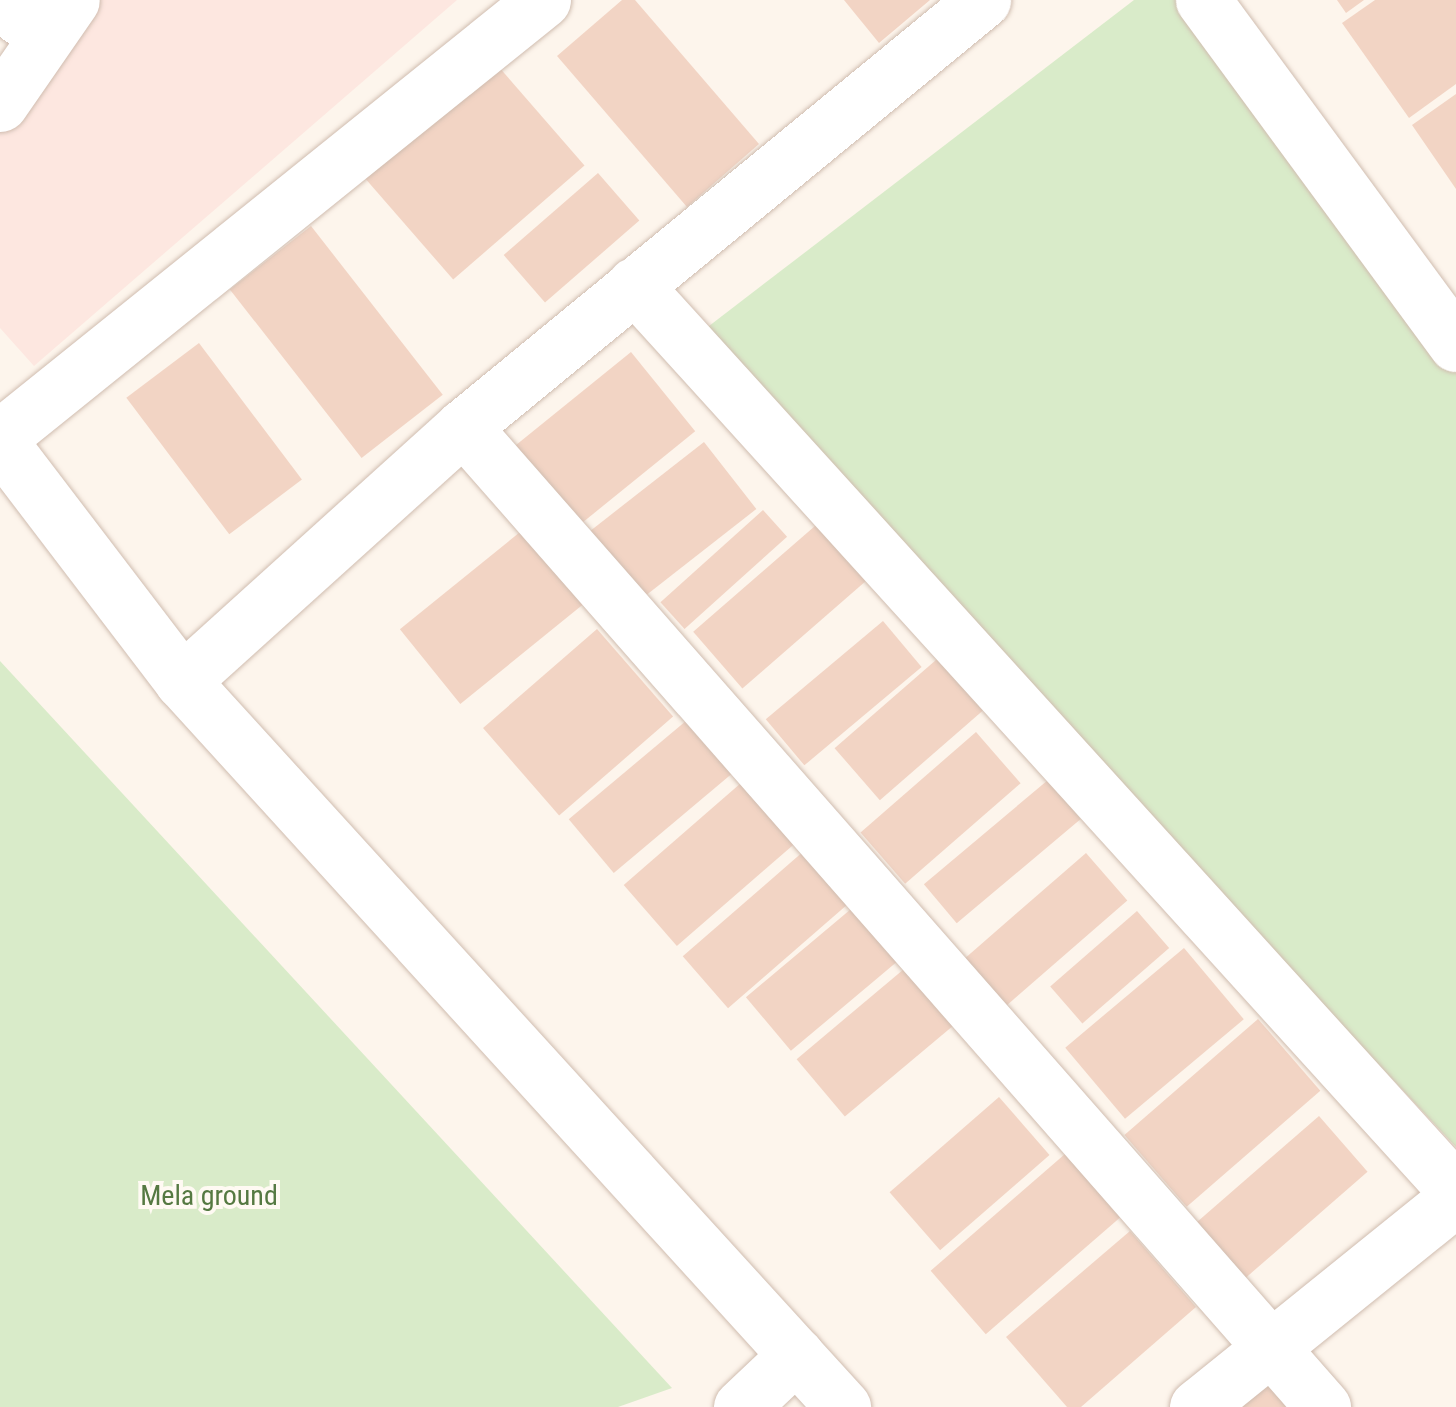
<!DOCTYPE html>
<html>
<head>
<meta charset="utf-8">
<style>
	body { margin:0 }
	#map { position:relative; width:1456px; height:1407px; overflow:hidden; background:#fdf5ec; font-family:"Roboto Condensed",sans-serif }
	div>[style] { position:absolute }
	[style*='--x'] { left:calc(var(--x)*1px); top:calc(var(--y)*1px); width:calc(var(--w)*1px); rotate:calc(var(--a)*1deg) }
	.commercial>* { inset:0; background:#fde7e0 }
	.green>* { inset:0; background:#d9ebc9 }
	.building>* { inset:0; background:#f2d4c4; transform-origin:0 0 }
	.roads { filter:drop-shadow(0 0 2px #d0bdb0) drop-shadow(0 0 2px #d0bdb0) }
	.street>* { height:55px; margin:-27.5px; padding:0 27.5px; transform-origin:27.5px; border-radius:27.5px; background:#fff }
	.secondary>* { height:55px; margin:-27.5px; padding:0 27.5px; transform-origin:27.5px; border-radius:27.5px; background:#fff }
	span { translate:-50% -50%; white-space:nowrap; text-align:center; line-height:1.15; -webkit-text-stroke:8px #fffaf3; paint-order:stroke }
	.park-label { font-size:28px; color:#557942 }
</style>
</head>
<body>
<div id="map">
	<div class="commercial">
		<i style="clip-path:polygon(87px 0,457px 0,34px 366px,0 328px,0 131px)"></i>
	</div>
	<div class="green">
		<i style="clip-path:polygon(1134px 0,1218px 0,1456px 356px,1456px 1147px,696px 336px)"></i>
		<i style="clip-path:polygon(0 661px,672px 1388px,618px 1407px,0 1407px)"></i>
	</div>
	<div class="building">
		<i style="clip-path:polygon(622px 0,635px 0,759px 144px,687px 207px,557px 56px)"></i>
		<i style="clip-path:polygon(844px 0,930px 0,879px 43px)"></i>
		<i style="clip-path:polygon(1337px 0,1364px 0,1346px 13px)"></i>
		<i style="clip-path:polygon(1375px 0,1456px 0,1456px 84px,1409px 118px,1342px 23px)"></i>
		<i style="left:492px;top:59px;width:141px;height:174px;rotate:49deg"></i>
		<i style="clip-path:polygon(1456px 94px,1456px 189px,1412px 125px)"></i>
		<i style="left:598px;top:173px;width:63px;height:125px;rotate:49deg"></i>
		<i style="left:311px;top:226px;width:214px;height:103px;rotate:52deg"></i>
		<i style="left:199px;top:343px;width:171px;height:91px;rotate:53deg"></i>
		<i style="left:631px;top:352px;width:102px;height:162px;rotate:51deg"></i>
		<i style="left:704px;top:442px;width:85px;height:144px;rotate:52deg"></i>
		<i style="left:763px;top:510px;width:36px;height:138px;rotate:48deg"></i>
		<i style="left:823px;top:519px;width:75px;height:172px;rotate:49deg"></i>
		<i style="left:525px;top:528px;width:96px;height:161px;rotate:51deg"></i>
		<i style="left:883px;top:621px;width:60px;height:153px;rotate:50deg"></i>
		<i style="left:597px;top:629px;width:116px;height:151px;rotate:49deg"></i>
		<i style="left:944px;top:653px;width:69px;height:145px;rotate:49deg"></i>
		<i style="left:699px;top:710px;width:70px;height:170px;rotate:50deg"></i>
		<i style="left:976px;top:732px;width:68px;height:153px;rotate:49deg"></i>
		<i style="left:749px;top:776px;width:81px;height:166px;rotate:49deg"></i>
		<i style="left:1048px;top:780px;width:51px;height:162px;rotate:50deg"></i>
		<i style="left:805px;top:850px;width:69px;height:162px;rotate:49deg"></i>
		<i style="left:1086px;top:853px;width:63px;height:166px;rotate:49deg"></i>
		<i style="left:857px;top:904px;width:70px;height:145px;rotate:50deg"></i>
		<i style="left:1137px;top:911px;width:49px;height:115px;rotate:49deg"></i>
		<i style="left:1184px;top:948px;width:93px;height:155px;rotate:50deg"></i>
		<i style="left:910px;top:964px;width:75px;height:148px;rotate:50deg"></i>
		<i style="left:1258px;top:1019px;width:95px;height:177px;rotate:49deg"></i>
		<i style="left:999px;top:1097px;width:77px;height:145px;rotate:49deg"></i>
		<i style="left:1319px;top:1116px;width:74px;height:162px;rotate:49deg"></i>
		<i style="left:1065px;top:1154px;width:84px;height:178px;rotate:49deg"></i>
		<i style="clip-path:polygon(1130px 1231px,1196px 1307px,1081px 1407px,1067px 1407px,1006px 1337px)"></i>
		<i style="clip-path:polygon(1257px 1374px,1287px 1407px,1221px 1407px)"></i>
	</div>
	<div class="roads">
		<div class="street">
			<i style="--x:1203;--y:0;--w:427;--a:53.7"></i>
			<i style="--x:0;--y:3;--w:57;--a:35.7"></i>
			<i style="--x:634;--y:285;--w:1223;--a:47.78"></i>
			<i style="--x:463;--y:427;--w:1304;--a:48.73"></i>
			<i style="--x:0;--y:437;--w:697;--a:-38.83"></i>
			<i style="--x:0;--y:442;--w:300;--a:52.7"></i>
			<i style="--x:182;--y:681;--w:982;--a:47.68"></i>
			<i style="--x:182;--y:681;--w:379;--a:-42.1"></i>
			<i style="--x:463;--y:427;--w:673;--a:-39.39"></i>
			<i style="--x:741;--y:1407;--w:76;--a:-43.4"></i>
			<i style="--x:1197;--y:1407;--w:333;--a:-38.9"></i>
		</div>
		<div class="secondary">
			<i style="--x:0;--y:104;--w:126;--a:-55.3"></i>
		</div>
	</div>
	<div class="park-label">
		<span style="left:209px;top:1196px">Mela ground</span>
	</div>
</div>
</body>
</html>
